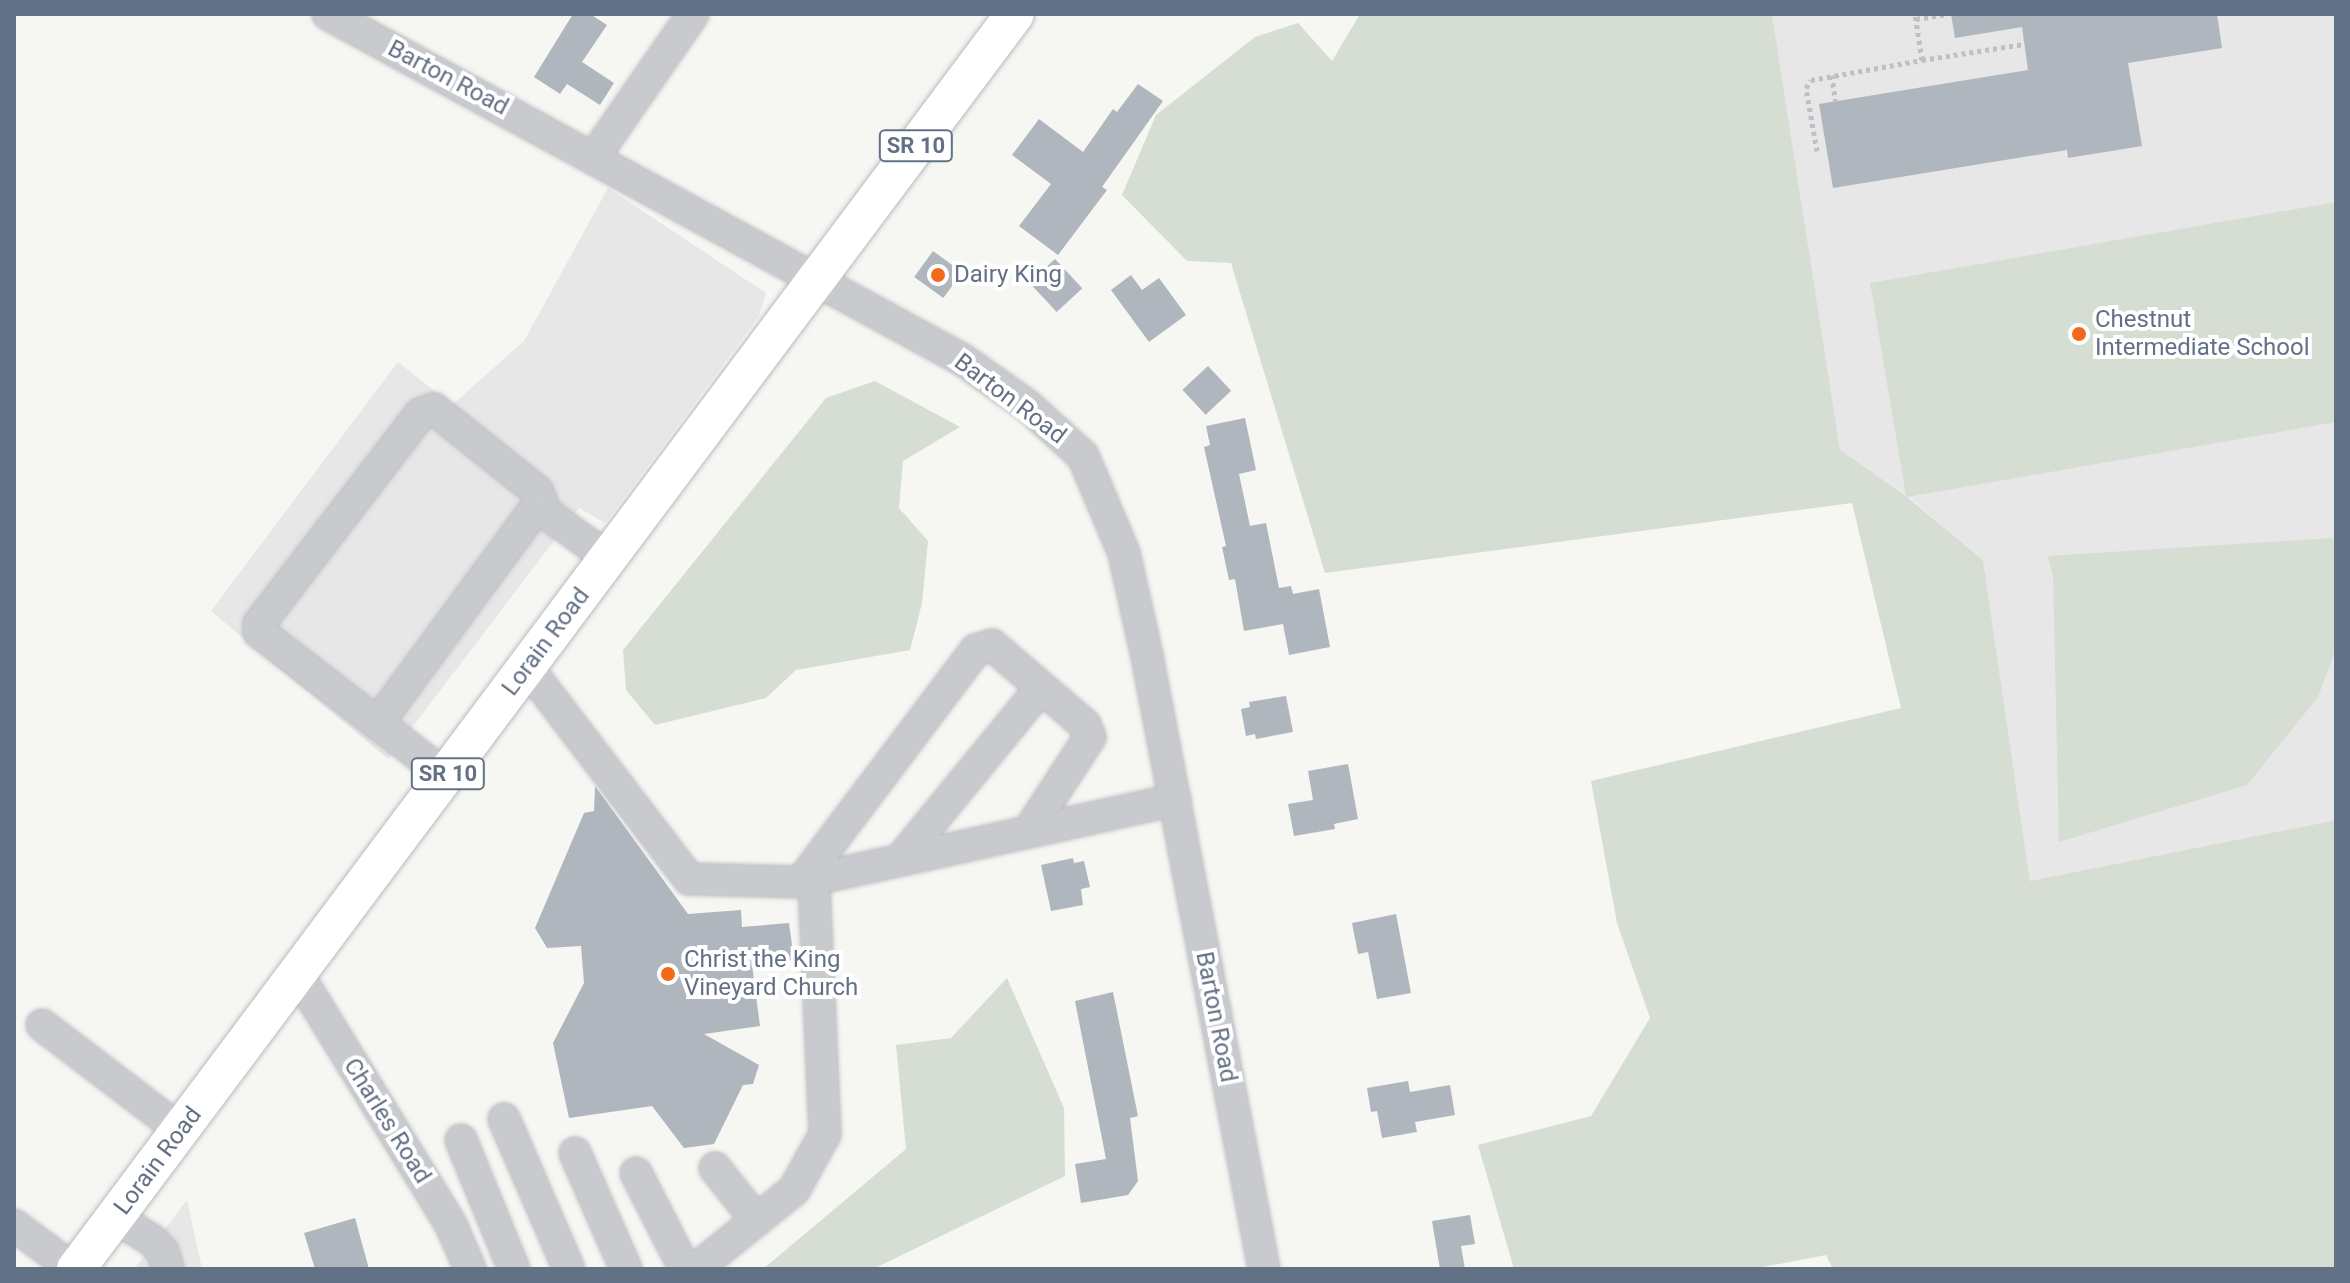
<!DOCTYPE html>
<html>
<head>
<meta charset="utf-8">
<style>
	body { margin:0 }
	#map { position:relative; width:2350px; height:1283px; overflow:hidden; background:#f6f6f2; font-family:Roboto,sans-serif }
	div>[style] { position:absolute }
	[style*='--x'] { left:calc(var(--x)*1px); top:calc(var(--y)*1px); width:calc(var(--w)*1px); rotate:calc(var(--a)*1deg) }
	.built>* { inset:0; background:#e6e7e6 }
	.green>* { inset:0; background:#d6ded3 }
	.building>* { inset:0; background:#b0b6bd; transform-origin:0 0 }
	.path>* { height:5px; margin-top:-2.5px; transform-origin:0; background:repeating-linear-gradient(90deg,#bfc0c3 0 4px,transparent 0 8px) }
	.roads { filter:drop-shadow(0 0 2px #b8bbc0) drop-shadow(0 0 2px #b8bbc0) }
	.minor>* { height:30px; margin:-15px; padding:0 15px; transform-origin:15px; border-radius:15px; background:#c8cace }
	.major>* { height:38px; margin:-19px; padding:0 19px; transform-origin:19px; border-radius:19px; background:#fff }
	.dots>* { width:22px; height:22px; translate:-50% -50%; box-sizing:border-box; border:4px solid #fff; border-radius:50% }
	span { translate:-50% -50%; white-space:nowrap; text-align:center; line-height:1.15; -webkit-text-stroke:8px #fff; paint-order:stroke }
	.shield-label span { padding:2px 6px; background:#fff; border:2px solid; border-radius:6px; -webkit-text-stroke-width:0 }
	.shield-label { font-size:22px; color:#637186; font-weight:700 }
	.street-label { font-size:24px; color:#637186 }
	.poi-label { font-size:24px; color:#637186 }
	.left { translate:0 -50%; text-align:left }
	.frame { position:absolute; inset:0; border:16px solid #637186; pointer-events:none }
</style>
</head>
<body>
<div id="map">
	<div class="built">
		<i style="clip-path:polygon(1772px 14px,2336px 14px,2336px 820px,2030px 881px,1983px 560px,1907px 496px,1840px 451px)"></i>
		<i style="clip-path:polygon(608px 188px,766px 293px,759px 316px,605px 523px,579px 508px,388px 759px,211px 611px,398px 362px,452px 405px,524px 341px)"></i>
		<i style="clip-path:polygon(187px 1200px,202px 1269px,134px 1269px)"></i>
	</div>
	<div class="green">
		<i style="clip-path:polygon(1360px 14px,1772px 14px,1840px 450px,1906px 496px,1870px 283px,2336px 202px,2336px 422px,1907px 497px,1983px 560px,2030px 881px,2336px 820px,2336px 1269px,1833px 1269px,1826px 1255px,1753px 1269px,1514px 1269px,1478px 1145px,1591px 1116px,1650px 1018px,1617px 923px,1591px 781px,1901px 708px,1852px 503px,1325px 573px,1231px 263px,1187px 261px,1122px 195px,1156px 115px,1255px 37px,1298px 23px,1332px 61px)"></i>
		<i style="clip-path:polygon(875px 381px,960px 427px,903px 461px,899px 508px,928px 541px,922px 603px,910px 650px,796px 670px,766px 698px,655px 725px,626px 690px,623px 650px,826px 398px)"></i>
		<i style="clip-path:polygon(2333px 538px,2336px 543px,2336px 648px,2318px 697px,2247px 785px,2059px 842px,2053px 576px,2048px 556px)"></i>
		<i style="clip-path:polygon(1007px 978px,1064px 1108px,1065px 1176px,873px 1269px,763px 1269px,906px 1149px,896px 1045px,951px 1038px)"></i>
	</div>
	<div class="building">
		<i style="clip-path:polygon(573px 14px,590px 14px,607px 25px,582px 62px,614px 83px,600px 105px,567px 84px,560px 94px,534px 77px)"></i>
		<i style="clip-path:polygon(1951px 14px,2217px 14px,2222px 48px,2128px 63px,2142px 146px,2068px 158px,2067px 150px,1833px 188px,1819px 104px,2028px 70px,2022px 27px,1955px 38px)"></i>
		<i style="clip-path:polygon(1138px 84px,1163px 101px,1102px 187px,1107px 190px,1058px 255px,1019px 226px,1051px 184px,1012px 155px,1039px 119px,1083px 152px,1113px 109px,1117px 112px)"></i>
		<i style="left:933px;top:251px;width:36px;height:32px;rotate:36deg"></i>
		<i style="left:1055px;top:259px;width:40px;height:35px;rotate:47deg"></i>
		<i style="clip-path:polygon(1131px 275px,1142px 290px,1159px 278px,1186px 315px,1149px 342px,1111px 290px)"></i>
		<i style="left:1208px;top:366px;width:34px;height:35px;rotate:47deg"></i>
		<i style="clip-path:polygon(1245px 418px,1256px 470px,1239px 474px,1250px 526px,1266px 523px,1279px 588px,1291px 586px,1293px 594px,1319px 589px,1330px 647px,1289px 655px,1283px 624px,1244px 631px,1235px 579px,1229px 580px,1222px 547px,1226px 546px,1204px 447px,1210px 445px,1206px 426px)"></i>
		<i style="clip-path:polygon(1286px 696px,1293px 732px,1256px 739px,1255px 734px,1246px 736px,1241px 709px,1250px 707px,1249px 702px)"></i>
		<i style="clip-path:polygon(1348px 764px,1358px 819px,1334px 824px,1335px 829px,1294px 836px,1288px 804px,1313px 800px,1308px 771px)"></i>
		<i style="clip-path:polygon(595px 786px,688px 914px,741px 910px,742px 927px,789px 923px,794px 960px,752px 965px,760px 1026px,704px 1034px,759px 1065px,753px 1084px,743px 1085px,714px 1144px,684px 1148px,652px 1106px,569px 1118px,553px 1043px,584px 983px,581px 946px,547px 948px,535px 928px,584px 813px,594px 811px)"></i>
		<i style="clip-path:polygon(1073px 858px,1074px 863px,1084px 861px,1090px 887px,1081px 889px,1083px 905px,1051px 911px,1041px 865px)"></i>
		<i style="clip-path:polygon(1396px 914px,1411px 993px,1377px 999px,1368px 952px,1358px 954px,1352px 923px)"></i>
		<i style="clip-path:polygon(1113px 992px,1138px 1116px,1130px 1118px,1138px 1181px,1128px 1195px,1081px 1203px,1075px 1164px,1106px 1159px,1075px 1001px)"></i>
		<i style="clip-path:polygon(1408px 1081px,1410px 1092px,1450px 1085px,1455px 1115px,1415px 1122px,1417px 1132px,1382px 1138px,1377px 1111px,1371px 1112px,1367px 1088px)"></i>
		<i style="clip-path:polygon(1470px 1215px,1475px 1244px,1461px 1246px,1465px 1269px,1440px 1269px,1432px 1221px)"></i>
		<i style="clip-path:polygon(355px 1218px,369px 1269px,315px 1269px,304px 1233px)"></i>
	</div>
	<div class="path">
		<i style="--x:1916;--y:19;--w:30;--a:-9"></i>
		<i style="--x:1922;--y:60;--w:103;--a:-8.9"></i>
		<i style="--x:1832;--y:75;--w:26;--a:83"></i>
		<i style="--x:1817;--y:151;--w:64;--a:-99.9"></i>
		<i style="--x:1806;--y:88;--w:9;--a:-58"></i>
		<i style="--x:1811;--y:80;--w:113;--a:-10.2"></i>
		<i style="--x:1922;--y:60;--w:47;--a:-98.7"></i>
	</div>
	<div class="roads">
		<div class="minor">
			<i style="--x:328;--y:14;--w:723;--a:28.59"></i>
			<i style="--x:963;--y:360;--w:80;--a:35.3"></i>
			<i style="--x:1028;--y:406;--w:74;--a:42.3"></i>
			<i style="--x:1083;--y:456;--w:105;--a:67.1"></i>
			<i style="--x:1124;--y:553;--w:106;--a:77.4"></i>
			<i style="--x:1147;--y:656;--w:624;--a:79.19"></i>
			<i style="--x:594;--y:157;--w:174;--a:-55.3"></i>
			<i style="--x:527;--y:667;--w:267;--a:52.6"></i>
			<i style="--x:689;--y:879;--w:112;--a:1.5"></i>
			<i style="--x:801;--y:882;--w:383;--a:-12.4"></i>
			<i style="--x:377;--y:724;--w:277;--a:-53.7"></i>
			<i style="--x:446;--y:776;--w:236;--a:-142.4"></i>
			<i style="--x:259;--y:632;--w:8;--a:-90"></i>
			<i style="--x:259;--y:624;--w:265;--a:-52.5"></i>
			<i style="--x:420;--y:414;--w:15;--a:-20"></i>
			<i style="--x:434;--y:409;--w:132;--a:38.5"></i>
			<i style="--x:537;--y:491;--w:24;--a:68"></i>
			<i style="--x:546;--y:513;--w:77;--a:36"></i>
			<i style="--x:900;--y:860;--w:222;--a:-50.7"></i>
			<i style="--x:801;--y:882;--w:291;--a:-53"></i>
			<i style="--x:976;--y:650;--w:17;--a:-17"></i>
			<i style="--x:992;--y:645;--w:123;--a:40.7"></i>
			<i style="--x:1085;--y:725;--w:13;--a:67"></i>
			<i style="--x:1090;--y:737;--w:113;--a:123.1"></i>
			<i style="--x:298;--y:975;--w:293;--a:58.5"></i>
			<i style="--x:451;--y:1225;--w:48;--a:66.6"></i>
			<i style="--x:42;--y:1025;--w:173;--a:37.3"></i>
			<i style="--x:504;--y:1119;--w:163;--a:66.6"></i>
			<i style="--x:461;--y:1140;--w:139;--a:67.7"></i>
			<i style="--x:575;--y:1153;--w:127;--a:66.3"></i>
			<i style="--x:715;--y:1168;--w:66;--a:51.7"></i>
			<i style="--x:636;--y:1173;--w:108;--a:63"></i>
			<i style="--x:115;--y:1217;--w:45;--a:32.3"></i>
			<i style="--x:153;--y:1241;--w:15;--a:48"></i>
			<i style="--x:163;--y:1252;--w:18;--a:74"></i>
			<i style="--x:14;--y:1225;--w:74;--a:36.7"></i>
			<i style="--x:696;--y:1269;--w:126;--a:-38.9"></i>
			<i style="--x:794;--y:1190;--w:64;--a:-61"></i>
			<i style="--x:825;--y:1134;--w:255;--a:-92.5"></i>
		</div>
		<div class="major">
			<i style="--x:76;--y:1269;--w:1567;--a:-53.2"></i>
		</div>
	</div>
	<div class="dots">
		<i style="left:938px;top:275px;background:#f06a19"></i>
		<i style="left:2079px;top:334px;background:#f06a19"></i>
		<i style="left:668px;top:974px;background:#f06a19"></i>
	</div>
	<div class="shield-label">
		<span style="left:916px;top:146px">SR 10</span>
		<span style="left:448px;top:774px">SR 10</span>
	</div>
	<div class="street-label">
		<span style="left:448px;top:78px;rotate:28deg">Barton Road</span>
		<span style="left:1010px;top:399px;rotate:37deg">Barton Road</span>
		<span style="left:546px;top:642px;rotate:-53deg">Lorain Road</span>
		<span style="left:1216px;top:1017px;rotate:79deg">Barton Road</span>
		<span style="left:387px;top:1121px;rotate:58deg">Charles Road</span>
		<span style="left:158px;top:1161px;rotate:-53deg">Lorain Road</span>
	</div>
	<div class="poi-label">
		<span class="left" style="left:954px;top:275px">Dairy King</span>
		<span class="left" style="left:2095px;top:334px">Chestnut<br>Intermediate School</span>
		<span class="left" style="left:684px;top:974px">Christ the King<br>Vineyard Church</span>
	</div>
	<div class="frame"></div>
</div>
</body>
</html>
